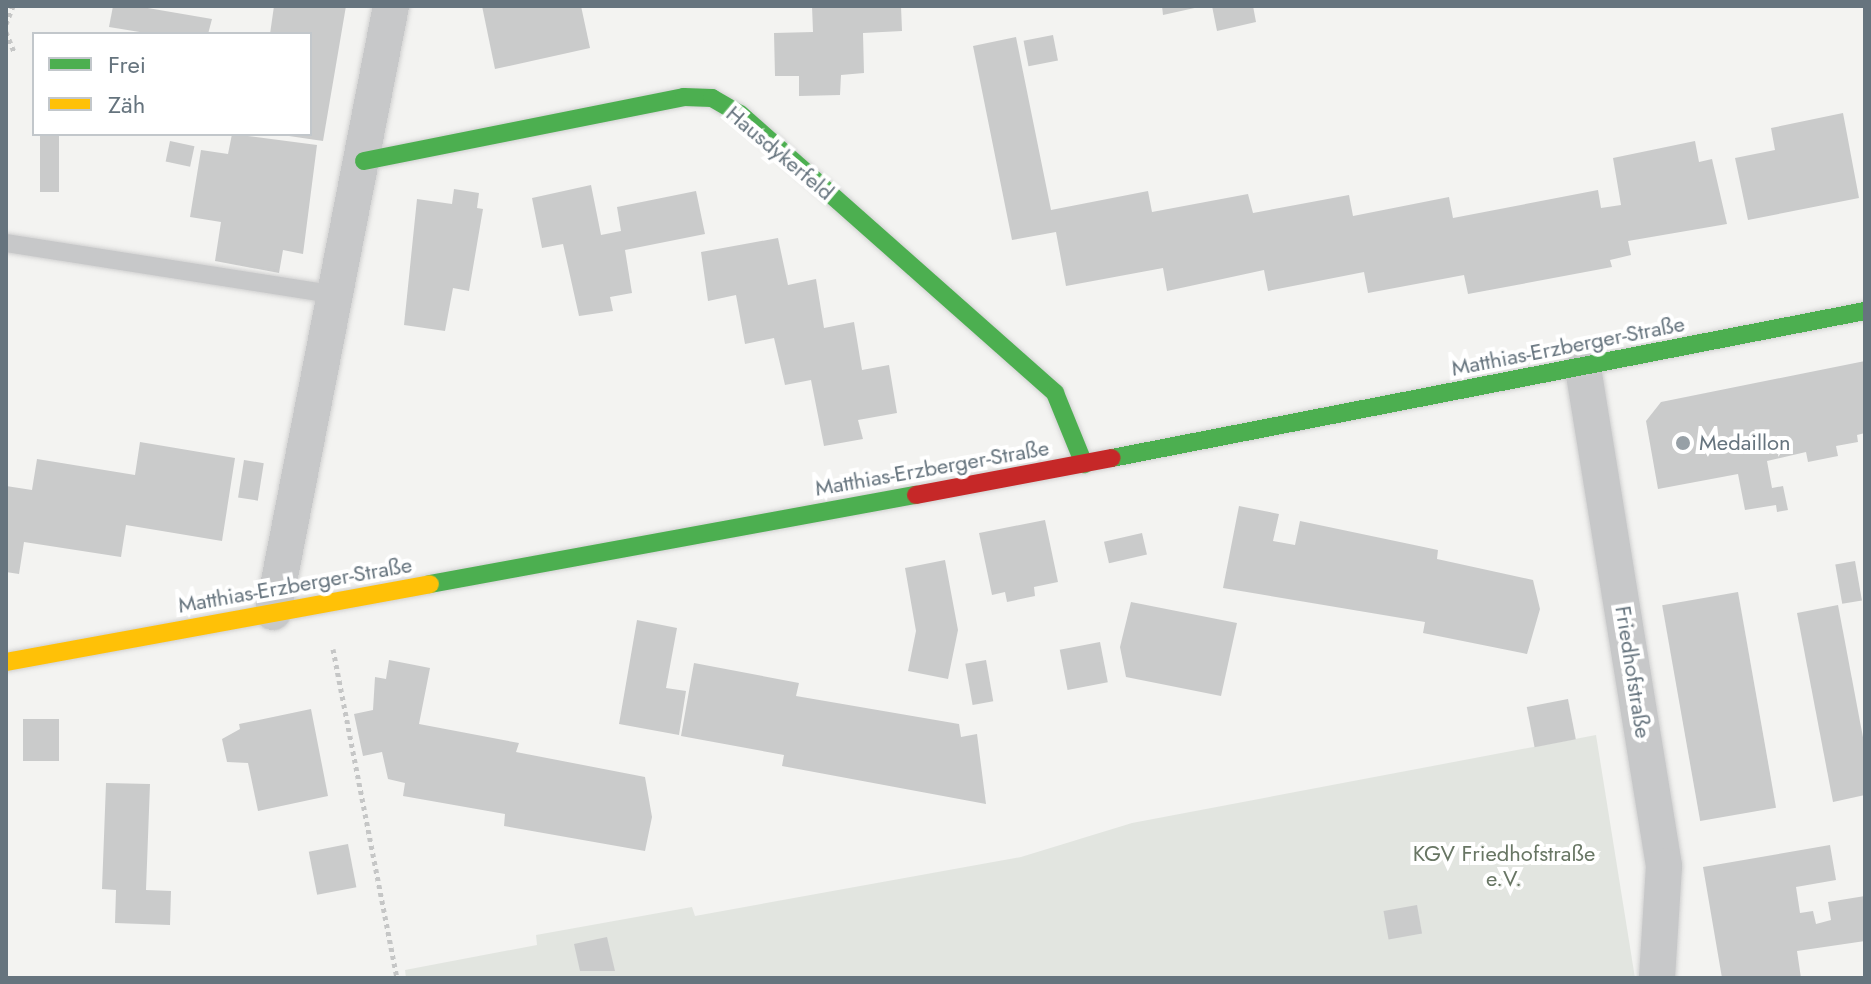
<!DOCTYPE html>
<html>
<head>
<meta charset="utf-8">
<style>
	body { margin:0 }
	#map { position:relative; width:1871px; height:984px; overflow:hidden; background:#f3f3f1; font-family:Jost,sans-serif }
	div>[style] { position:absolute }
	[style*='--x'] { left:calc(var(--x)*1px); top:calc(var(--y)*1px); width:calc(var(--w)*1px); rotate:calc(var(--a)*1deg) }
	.green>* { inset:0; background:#e2e5e0 }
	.building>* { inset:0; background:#cacbcb; transform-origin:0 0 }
	.path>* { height:5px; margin-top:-2.5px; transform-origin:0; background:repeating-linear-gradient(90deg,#c5c6c6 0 4px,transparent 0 8px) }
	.roads { filter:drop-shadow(0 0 2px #d0d0d0) drop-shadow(0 0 2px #d0d0d0) }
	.lane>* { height:18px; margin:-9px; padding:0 9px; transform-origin:9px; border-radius:9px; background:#c7c8c9 }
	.street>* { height:36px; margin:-18px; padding:0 18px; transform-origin:18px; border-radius:18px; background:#c7c8c9 }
	.fast>* { height:18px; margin:-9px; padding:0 9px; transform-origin:9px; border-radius:9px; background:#4caf50 }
	.slow>* { height:18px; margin:-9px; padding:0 9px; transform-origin:9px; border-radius:9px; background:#ffc107 }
	.jam>* { height:18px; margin:-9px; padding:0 9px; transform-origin:9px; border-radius:9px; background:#c62828 }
	.dots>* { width:22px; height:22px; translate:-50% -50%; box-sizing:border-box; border:4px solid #fff; border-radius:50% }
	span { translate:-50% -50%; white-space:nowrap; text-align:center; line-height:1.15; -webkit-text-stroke:8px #fff; paint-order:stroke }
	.street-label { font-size:22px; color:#66747e }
	.poi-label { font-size:22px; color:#66747e }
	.left { translate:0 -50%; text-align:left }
	.park-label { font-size:22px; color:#687664 }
	.frame { position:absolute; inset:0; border:8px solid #66747e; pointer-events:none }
	.legend { position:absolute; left:32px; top:32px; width:280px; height:104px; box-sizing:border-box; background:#fff; border:2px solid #c2c7cb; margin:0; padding:10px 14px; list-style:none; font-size:24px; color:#66747e }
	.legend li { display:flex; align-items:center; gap:16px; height:40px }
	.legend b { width:40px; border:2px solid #c2c7cb }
</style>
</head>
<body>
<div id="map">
	<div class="green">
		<i style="clip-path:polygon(1596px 735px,1635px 978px,406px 978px,405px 970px,537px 945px,536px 935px,692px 907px,695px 916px,1021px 857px,1132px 823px)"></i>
	</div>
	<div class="building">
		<i style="clip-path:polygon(113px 6px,136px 6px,212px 19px,208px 34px,152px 34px,109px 27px)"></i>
		<i style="clip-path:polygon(274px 6px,346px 6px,323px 141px,289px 136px,310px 134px,310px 34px,270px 34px)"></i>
		<i style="clip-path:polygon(482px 6px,581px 6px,590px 48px,495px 69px)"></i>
		<i style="clip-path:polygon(812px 6px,901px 6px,902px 31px,863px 33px,864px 73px,841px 75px,840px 95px,799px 96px,799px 76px,775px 76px,774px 33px,813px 32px)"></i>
		<i style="clip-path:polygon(1162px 6px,1199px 6px,1199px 7px,1163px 15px)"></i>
		<i style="clip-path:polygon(1212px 6px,1253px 6px,1256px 22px,1217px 31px)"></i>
		<i style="left:1053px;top:35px;width:26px;height:30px;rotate:79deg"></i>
		<i style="clip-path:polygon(1016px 37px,1051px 210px,1148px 191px,1152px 212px,1248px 194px,1253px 213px,1349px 195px,1353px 216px,1449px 197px,1453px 218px,1598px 190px,1601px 208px,1621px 205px,1613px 158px,1695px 141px,1699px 162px,1712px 159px,1727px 224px,1628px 241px,1631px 255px,1610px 260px,1612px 267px,1468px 294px,1464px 275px,1368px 293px,1364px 272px,1268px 291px,1264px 270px,1167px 291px,1163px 268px,1066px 286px,1056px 232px,1012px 240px,973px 46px)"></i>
		<i style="clip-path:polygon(1843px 113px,1859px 198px,1748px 220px,1735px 158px,1775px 150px,1771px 128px)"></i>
		<i style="left:40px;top:134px;width:19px;height:58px"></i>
		<i style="clip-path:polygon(232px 134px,317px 145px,303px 254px,283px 250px,279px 273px,215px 261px,221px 222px,190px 217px,201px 150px,228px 154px)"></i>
		<i style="left:170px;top:141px;width:25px;height:21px;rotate:12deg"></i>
		<i style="clip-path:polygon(591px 185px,601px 235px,621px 231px,617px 207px,696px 191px,705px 234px,625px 250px,632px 293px,610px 297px,613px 311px,579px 316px,563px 244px,542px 248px,532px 198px)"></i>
		<i style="clip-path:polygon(454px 189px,479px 193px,477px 208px,483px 209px,469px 291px,453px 288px,445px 331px,404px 325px,417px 199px,452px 204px)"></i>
		<i style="clip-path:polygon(778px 238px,788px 285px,816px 279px,824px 328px,854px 322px,862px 370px,889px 365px,897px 413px,858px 420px,863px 439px,824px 446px,811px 380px,785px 385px,774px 338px,745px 344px,736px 295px,708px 301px,701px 252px)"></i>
		<i style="clip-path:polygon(1865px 361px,1865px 433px,1857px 435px,1858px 442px,1836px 446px,1838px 456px,1808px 462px,1806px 452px,1767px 461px,1772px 488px,1783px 486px,1788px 510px,1777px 512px,1776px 505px,1745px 510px,1738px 474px,1658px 489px,1646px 421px,1661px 402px)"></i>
		<i style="clip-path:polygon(140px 442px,235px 458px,222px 541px,126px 525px,121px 557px,24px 542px,19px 574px,6px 572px,6px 486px,32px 490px,37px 459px,135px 475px)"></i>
		<i style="left:244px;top:460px;width:20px;height:38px;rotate:9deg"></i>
		<i style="clip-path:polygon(1239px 506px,1279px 514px,1273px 541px,1295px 545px,1300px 521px,1438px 550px,1437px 559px,1533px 580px,1540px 609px,1527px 654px,1423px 633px,1425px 622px,1223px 588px)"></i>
		<i style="clip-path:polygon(1045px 520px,1058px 582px,1034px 587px,1035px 596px,1007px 602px,1005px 592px,992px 595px,979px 533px)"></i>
		<i style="left:1142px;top:533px;width:22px;height:39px;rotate:77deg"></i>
		<i style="clip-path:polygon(945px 560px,958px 630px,948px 679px,908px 671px,916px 631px,905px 568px)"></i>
		<i style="left:1855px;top:561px;width:40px;height:20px;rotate:80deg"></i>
		<i style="left:1738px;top:592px;width:219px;height:77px;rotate:80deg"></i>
		<i style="clip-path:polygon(1131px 602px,1237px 623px,1221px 696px,1126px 677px,1120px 647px)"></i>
		<i style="clip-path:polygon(1838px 605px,1865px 748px,1865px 795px,1833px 802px,1797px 613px)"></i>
		<i style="clip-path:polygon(637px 620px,677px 628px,666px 688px,686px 691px,679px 735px,619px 724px)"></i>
		<i style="left:1100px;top:642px;width:41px;height:41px;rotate:79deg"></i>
		<i style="clip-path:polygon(389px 660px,430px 668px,419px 724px,519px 743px,516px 752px,645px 777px,652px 817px,645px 851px,504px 826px,505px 814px,403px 796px,405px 783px,388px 779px,382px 752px,363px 756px,354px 714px,373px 710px,375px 677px,386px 679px)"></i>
		<i style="left:986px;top:660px;width:42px;height:21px;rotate:80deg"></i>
		<i style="clip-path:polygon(694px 663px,799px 683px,796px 696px,959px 724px,961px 737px,977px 734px,986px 804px,782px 766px,784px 755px,681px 736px)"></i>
		<i style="left:1568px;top:699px;width:41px;height:42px;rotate:79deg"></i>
		<i style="clip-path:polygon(311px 709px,328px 796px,258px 811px,248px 763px,227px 762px,222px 739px,240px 729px,239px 724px)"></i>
		<i style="left:59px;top:719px;width:42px;height:36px;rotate:90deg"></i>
		<i style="clip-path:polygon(106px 783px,150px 784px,146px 890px,171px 891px,170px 925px,115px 923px,116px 890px,102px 889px)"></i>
		<i style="left:348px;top:844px;width:44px;height:40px;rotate:79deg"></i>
		<i style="clip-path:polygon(1830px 845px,1836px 880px,1796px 887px,1800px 913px,1813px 911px,1816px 924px,1831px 920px,1828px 902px,1865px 896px,1865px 941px,1797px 951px,1801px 978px,1722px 978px,1703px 867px)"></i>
		<i style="left:1417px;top:905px;width:29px;height:34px;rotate:80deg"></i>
		<i style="clip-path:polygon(607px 937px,615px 971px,580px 971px,574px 944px)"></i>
	</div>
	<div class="path">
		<i style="--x:6;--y:24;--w:19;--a:-69"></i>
		<i style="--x:6;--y:32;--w:22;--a:68"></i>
		<i style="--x:333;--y:649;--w:335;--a:79"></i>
	</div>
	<div class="roads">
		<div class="lane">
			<i style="--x:6;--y:243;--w:337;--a:8.9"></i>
		</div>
		<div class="street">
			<i style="--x:1583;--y:368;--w:505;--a:80.76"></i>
			<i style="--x:1664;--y:866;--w:112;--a:93.6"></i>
			<i style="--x:273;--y:612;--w:617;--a:-78.98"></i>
		</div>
		<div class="fast">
			<i style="--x:364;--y:161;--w:326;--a:-11.3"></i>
			<i style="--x:684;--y:97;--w:28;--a:2"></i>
			<i style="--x:712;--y:98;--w:32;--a:30"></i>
			<i style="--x:740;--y:114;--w:421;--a:41.5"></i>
			<i style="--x:1055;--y:393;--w:77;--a:67.8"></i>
			<i style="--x:1112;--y:458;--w:767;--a:-11.05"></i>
			<i style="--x:430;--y:584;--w:494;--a:-10.4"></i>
		</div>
		<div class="slow">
			<i style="--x:6;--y:662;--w:431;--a:-10.4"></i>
		</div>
		<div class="jam">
			<i style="--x:916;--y:495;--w:199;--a:-10.7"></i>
		</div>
	</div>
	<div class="dots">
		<i style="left:1683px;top:443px;background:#97a0a6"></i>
	</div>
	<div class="street-label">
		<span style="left:780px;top:153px;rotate:40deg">Hausdykerfeld</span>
		<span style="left:1568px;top:346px;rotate:-11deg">Matthias-Erzberger-Straße</span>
		<span style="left:932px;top:468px;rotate:-10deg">Matthias-Erzberger-Straße</span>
		<span style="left:295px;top:585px;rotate:-10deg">Matthias-Erzberger-Straße</span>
		<span style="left:1633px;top:672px;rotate:81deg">Friedhofstraße</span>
	</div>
	<div class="poi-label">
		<span class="left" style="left:1699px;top:443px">Medaillon</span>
	</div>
	<div class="park-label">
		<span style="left:1504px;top:866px">KGV Friedhofstraße<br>e.V.</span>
	</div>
	<div class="frame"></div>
	<ul class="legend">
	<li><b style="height:10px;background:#4caf50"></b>Frei</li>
	<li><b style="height:10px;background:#ffc107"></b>Zäh</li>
	</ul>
</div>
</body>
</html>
